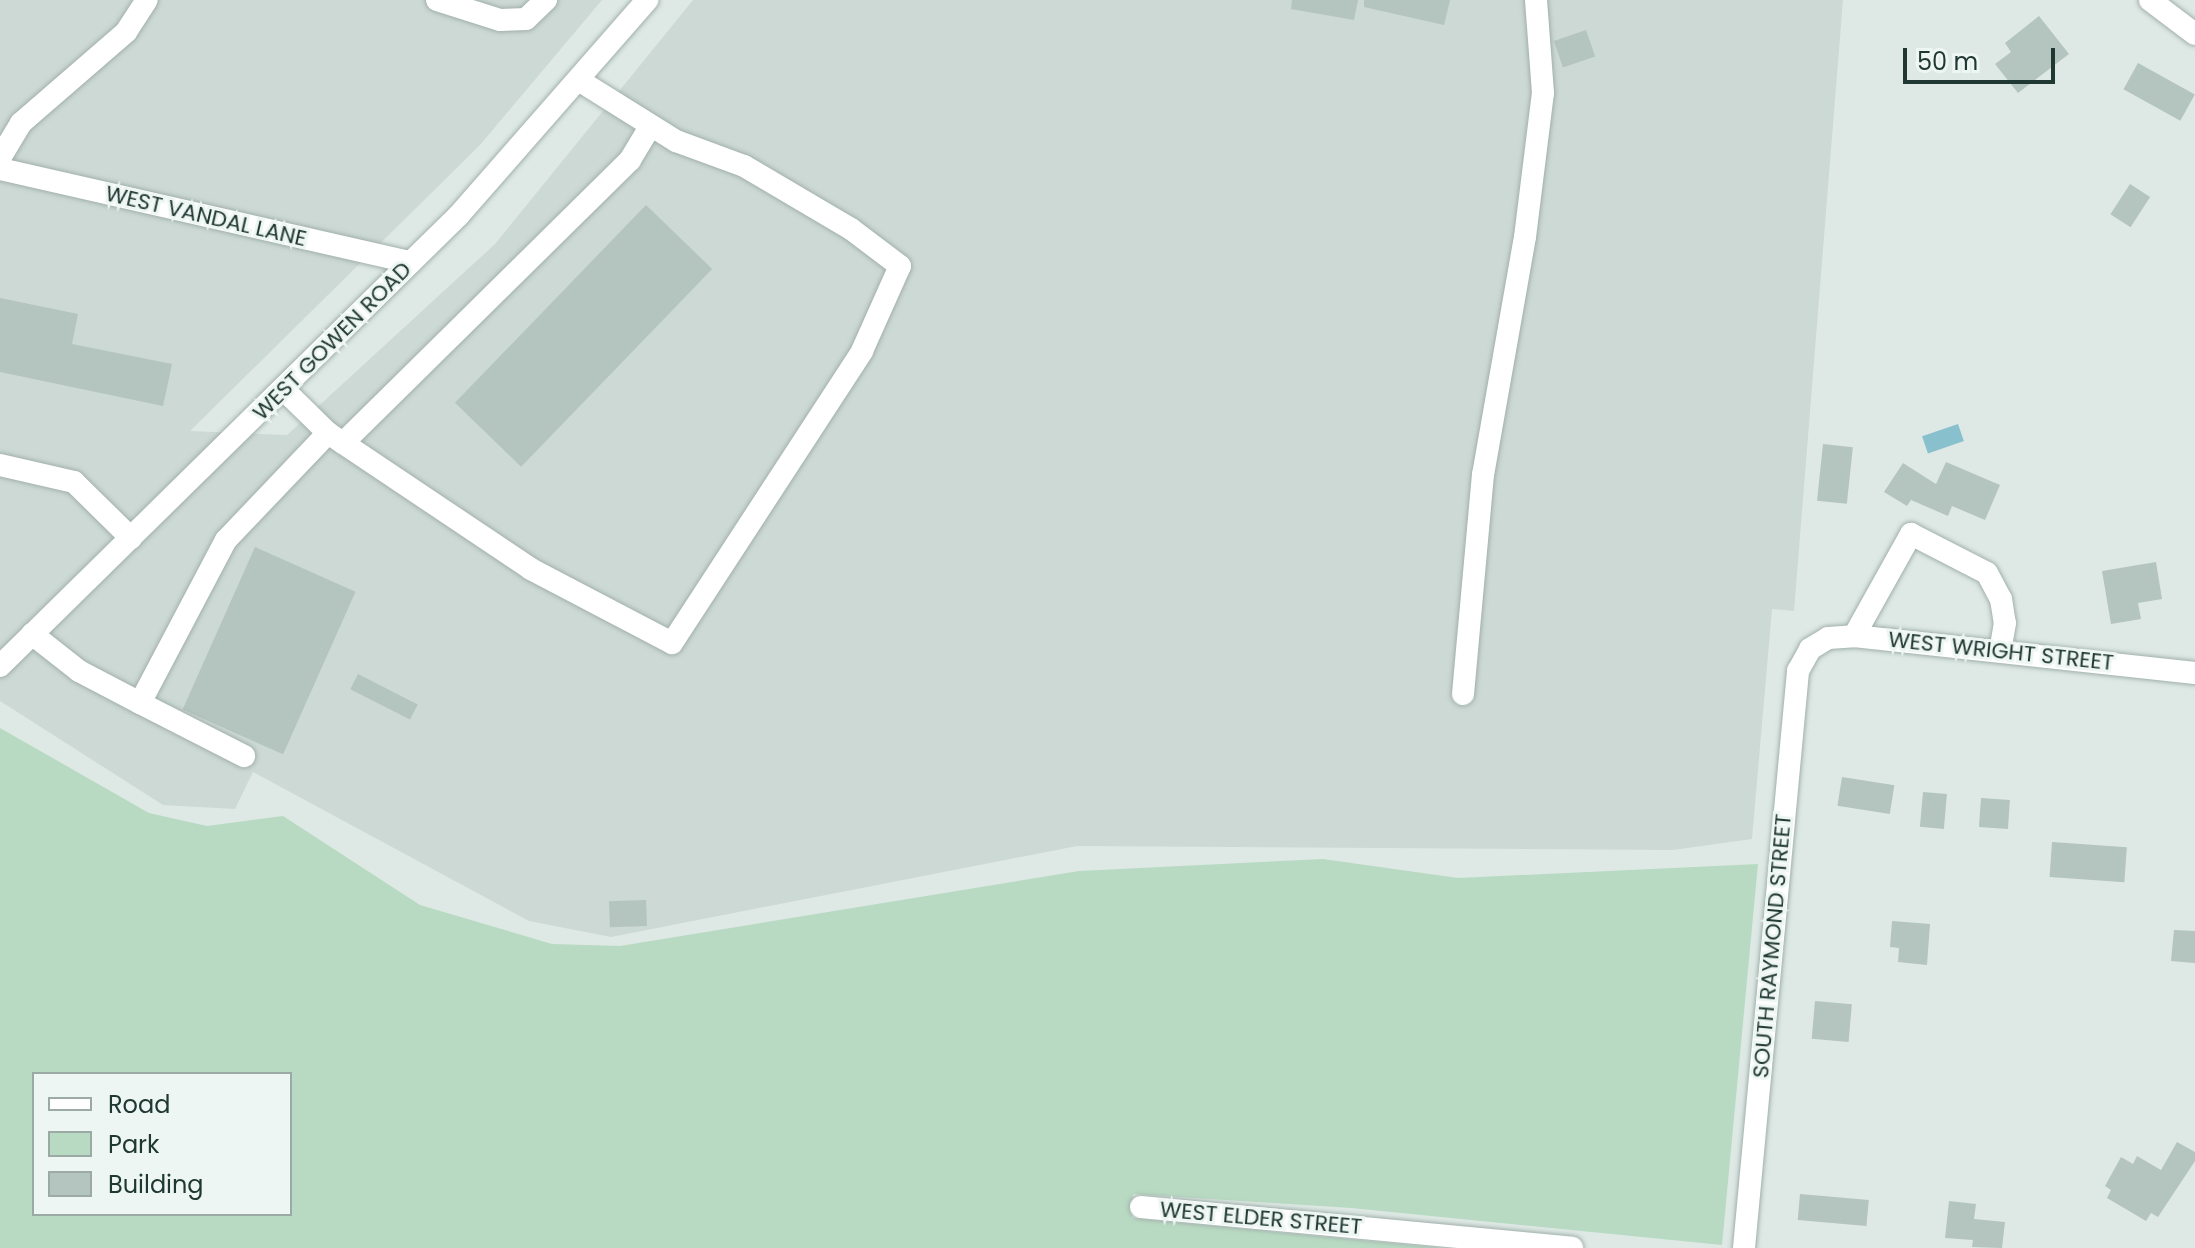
<!DOCTYPE html>
<html>
<head>
<meta charset="utf-8">
<style>
	body { margin:0 }
	#map { position:relative; width:2195px; height:1248px; overflow:hidden; background:#dee9e5; font-family:Poppins,sans-serif }
	div>[style] { position:absolute }
	[style*='--x'] { left:calc(var(--x)*1px); top:calc(var(--y)*1px); width:calc(var(--w)*1px); rotate:calc(var(--a)*1deg) }
	.built>* { inset:0; background:#cdd9d4 }
	.green>* { inset:0; background:#b8dac2 }
	.water>* { inset:0; background:#88c0cd; transform-origin:0 0 }
	.building>* { inset:0; background:#b4c4be; transform-origin:0 0 }
	.roads { filter:drop-shadow(0 0 2px #a1b0ac) drop-shadow(0 0 2px #a1b0ac) }
	.minor>* { height:22px; margin:-11px; padding:0 11px; transform-origin:11px; border-radius:11px; background:#fff }
	span { translate:-50% -50%; white-space:nowrap; text-align:center; line-height:1.15; -webkit-text-stroke:6px #eef6f3; paint-order:stroke }
	.street-label { font-size:22px; color:#203832 }
	.legend { position:absolute; left:32px; top:1072px; width:260px; height:144px; box-sizing:border-box; background:#eef6f3; border:2px solid #9caaa6; margin:0; padding:10px 14px; list-style:none; font-size:24px; color:#203832 }
	.legend li { display:flex; align-items:center; gap:16px; height:40px }
	.legend b { width:40px; border:2px solid #9caaa6 }
	.scale { position:absolute; left:1903px; top:48px; width:152px; height:36px; box-sizing:border-box; border:4px solid #203832; border-top:0; padding-left:10px; font-size:24px; line-height:28px; white-space:nowrap; color:#203832; -webkit-text-stroke:6px #eef6f3; paint-order:stroke }
</style>
</head>
<body>
<div id="map">
	<div class="built">
		<i style="clip-path:polygon(0 0,602px 0,480px 145px,190px 431px,287px 435px,495px 244px,693px 0,1843px 0,1794px 611px,1772px 609px,1752px 839px,1673px 850px,1077px 846px,611px 937px,529px 921px,253px 772px,235px 809px,163px 805px,0 701px)"></i>
	</div>
	<div class="green">
		<i style="clip-path:polygon(evenodd,0 728px,149px 813px,207px 826px,283px 816px,420px 905px,552px 944px,620px 946px,1079px 871px,1323px 859px,1458px 878px,1758px 864px,1722px 1245px,1351px 1208px,1133px 1194px,1132px 1218px,1441px 1248px,0 1248px,0 728px,34px 1074px,290px 1074px,290px 1214px,34px 1214px,34px 1074px)"></i>
	</div>
	<div class="water">
		<i style="left:1958px;top:424px;width:18px;height:38px;rotate:71deg"></i>
	</div>
	<div class="building">
		<i style="clip-path:polygon(1292px 0,1358px 0,1354px 20px,1291px 9px)"></i>
		<i style="clip-path:polygon(1364px 0,1450px 0,1444px 25px,1364px 7px)"></i>
		<i style="clip-path:polygon(2039px 16px,2069px 54px,2018px 93px,1995px 64px,2011px 52px,2005px 43px)"></i>
		<i style="left:1586px;top:30px;width:28px;height:34px;rotate:71deg"></i>
		<i style="left:2138px;top:63px;width:65px;height:30px;rotate:29deg"></i>
		<i style="left:2130px;top:184px;width:24px;height:36px;rotate:33deg"></i>
		<i style="left:646px;top:205px;width:92px;height:275px;rotate:44deg"></i>
		<i style="clip-path:polygon(0 298px,78px 314px,72px 344px,172px 364px,163px 406px,0 372px)"></i>
		<i style="left:1823px;top:444px;width:30px;height:57px;rotate:6deg"></i>
		<i style="clip-path:polygon(1946px 462px,2000px 485px,1985px 520px,1952px 506px,1948px 516px,1911px 500px,1907px 506px,1884px 492px,1903px 463px,1936px 484px)"></i>
		<i style="left:255px;top:547px;width:110px;height:178px;rotate:24deg"></i>
		<i style="clip-path:polygon(2156px 562px,2162px 599px,2138px 603px,2141px 619px,2111px 624px,2102px 571px)"></i>
		<i style="left:358px;top:674px;width:67px;height:17px;rotate:27deg"></i>
		<i style="left:1842px;top:777px;width:53px;height:29px;rotate:9deg"></i>
		<i style="left:1923px;top:792px;width:24px;height:35px;rotate:5deg"></i>
		<i style="left:1981px;top:798px;width:29px;height:29px;rotate:4deg"></i>
		<i style="left:2052px;top:842px;width:75px;height:35px;rotate:4deg"></i>
		<i style="left:646px;top:900px;width:26px;height:37px;rotate:88deg"></i>
		<i style="clip-path:polygon(1892px 921px,1930px 924px,1927px 965px,1898px 962px,1899px 948px,1890px 947px)"></i>
		<i style="clip-path:polygon(2174px 930px,2195px 931px,2195px 963px,2171px 961px)"></i>
		<i style="left:1815px;top:1001px;width:37px;height:38px;rotate:5deg"></i>
		<i style="clip-path:polygon(2177px 1142px,2195px 1152px,2195px 1161px,2158px 1217px,2151px 1213px,2146px 1221px,2107px 1198px,2111px 1190px,2105px 1186px,2121px 1157px,2133px 1164px,2137px 1156px,2161px 1170px)"></i>
		<i style="left:1800px;top:1194px;width:69px;height:26px;rotate:5deg"></i>
		<i style="clip-path:polygon(1949px 1201px,1976px 1204px,1974px 1219px,2005px 1222px,2002px 1248px,1972px 1247px,1973px 1240px,1945px 1238px)"></i>
	</div>
	<div class="roads">
		<div class="minor">
			<i style="--x:437;--y:0;--w:66;--a:17.6"></i>
			<i style="--x:500;--y:20;--w:26;--a:-2"></i>
			<i style="--x:526;--y:19;--w:28;--a:-44"></i>
			<i style="--x:2150;--y:0;--w:56;--a:37.1"></i>
			<i style="--x:0;--y:158;--w:41;--a:-59"></i>
			<i style="--x:21;--y:123;--w:139;--a:-40.9"></i>
			<i style="--x:126;--y:32;--w:38;--a:-57"></i>
			<i style="--x:0;--y:169;--w:421;--a:12.8"></i>
			<i style="--x:328;--y:433;--w:244;--a:33.8"></i>
			<i style="--x:531;--y:569;--w:159;--a:27.7"></i>
			<i style="--x:672;--y:643;--w:348;--a:-56.9"></i>
			<i style="--x:862;--y:351;--w:93;--a:-65.9"></i>
			<i style="--x:900;--y:266;--w:61;--a:-142.9"></i>
			<i style="--x:851;--y:229;--w:124;--a:-149.5"></i>
			<i style="--x:744;--y:166;--w:72;--a:-159.8"></i>
			<i style="--x:676;--y:141;--w:113;--a:-148"></i>
			<i style="--x:343;--y:443;--w:403;--a:-44.6"></i>
			<i style="--x:630;--y:160;--w:39;--a:-59"></i>
			<i style="--x:0;--y:465;--w:76;--a:12.9"></i>
			<i style="--x:74;--y:482;--w:80;--a:44.5"></i>
			<i style="--x:32;--y:634;--w:60;--a:38.2"></i>
			<i style="--x:79;--y:671;--w:69;--a:27.7"></i>
			<i style="--x:140;--y:703;--w:184;--a:-62.2"></i>
			<i style="--x:226;--y:540;--w:148;--a:-46.4"></i>
			<i style="--x:328;--y:433;--w:63;--a:-135.6"></i>
			<i style="--x:1854;--y:636;--w:117;--a:-60.8"></i>
			<i style="--x:1911;--y:534;--w:85;--a:27.2"></i>
			<i style="--x:1987;--y:573;--w:30;--a:62"></i>
			<i style="--x:2001;--y:599;--w:24;--a:81"></i>
			<i style="--x:2005;--y:623;--w:27;--a:100"></i>
			<i style="--x:0;--y:666;--w:643;--a:-44.5"></i>
			<i style="--x:459;--y:215;--w:286;--a:-48.8"></i>
			<i style="--x:1463;--y:694;--w:220;--a:-84.8"></i>
			<i style="--x:1483;--y:475;--w:242;--a:-80"></i>
			<i style="--x:1525;--y:237;--w:145;--a:-82.9"></i>
			<i style="--x:1543;--y:93;--w:93;--a:-94.3"></i>
			<i style="--x:140;--y:703;--w:117;--a:27"></i>
			<i style="--x:1141;--y:1207;--w:433;--a:5.4"></i>
			<i style="--x:1744;--y:1248;--w:580;--a:-84.65"></i>
			<i style="--x:1798;--y:671;--w:25;--a:-61"></i>
			<i style="--x:1810;--y:649;--w:21;--a:-31"></i>
			<i style="--x:1828;--y:638;--w:26;--a:-4"></i>
			<i style="--x:1854;--y:636;--w:343;--a:6.2"></i>
		</div>
	</div>
	<div class="street-label">
		<span style="left:206px;top:216px;rotate:13deg">WEST VANDAL LANE</span>
		<span style="left:332px;top:341px;rotate:-45deg">WEST GOWEN ROAD</span>
		<span style="left:2001px;top:651px;rotate:6deg">WEST WRIGHT STREET</span>
		<span style="left:1772px;top:946px;rotate:-85deg">SOUTH RAYMOND STREET</span>
		<span style="left:1261px;top:1218px;rotate:5deg">WEST ELDER STREET</span>
	</div>
	<ul class="legend">
	<li><b style="height:10px;background:#fff"></b>Road</li>
	<li><b style="height:22px;background:#b8dac2"></b>Park</li>
	<li><b style="height:22px;background:#b4c4be"></b>Building</li>
	</ul>
	<div class="scale">50 m</div>
</div>
</body>
</html>
